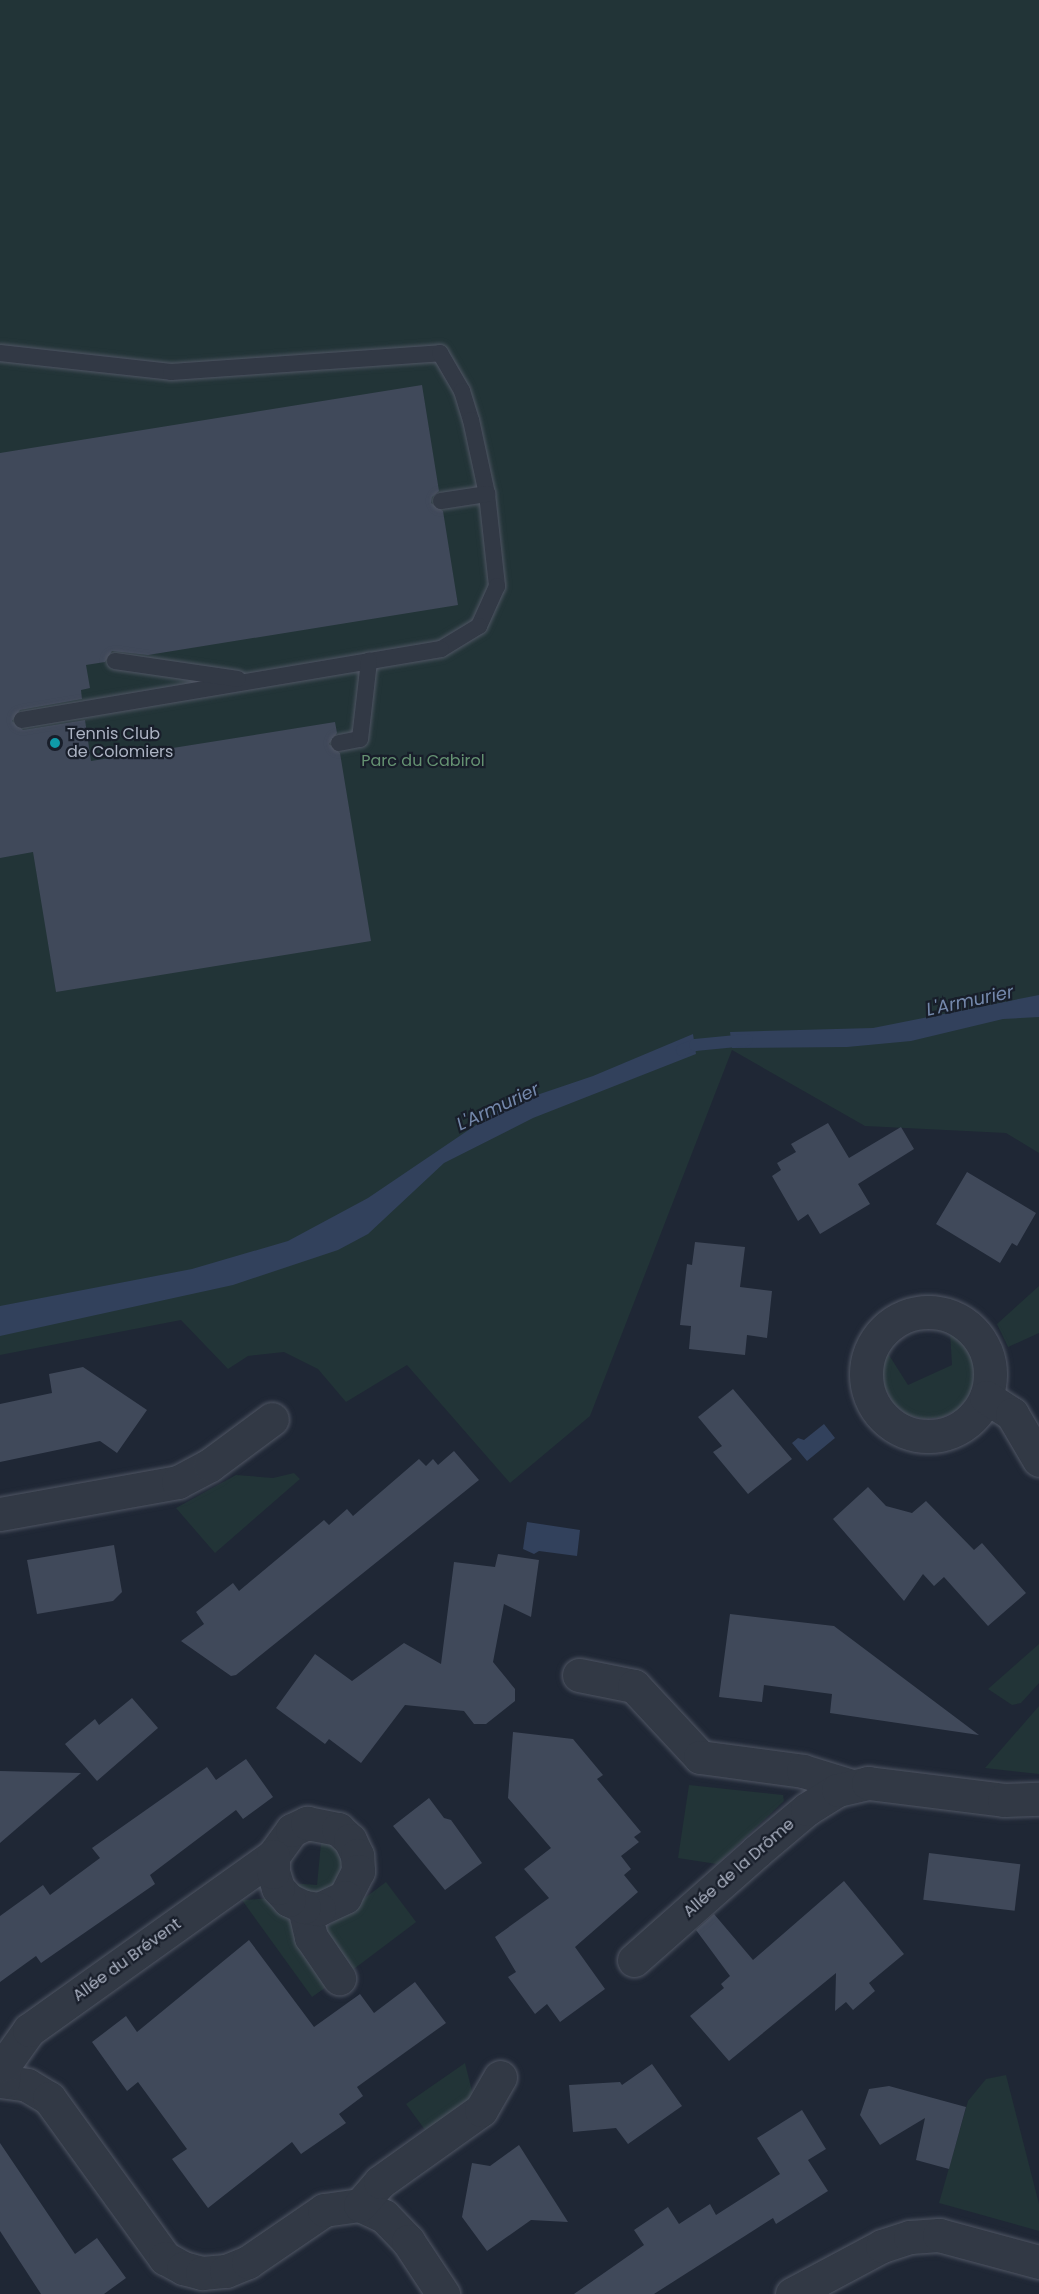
<!DOCTYPE html>
<html>
<head>
<meta charset="utf-8">
<style>
	body { margin:0 }
	#map { position:relative; width:1039px; height:2294px; overflow:hidden; background:#1f2735; font-family:Poppins,sans-serif }
	div>[style] { position:absolute }
	[style*='--x'] { left:calc(var(--x)*1px); top:calc(var(--y)*1px); width:calc(var(--w)*1px); rotate:calc(var(--a)*1deg) }
	.green>* { inset:0; background:#223437; transform-origin:0 0 }
	.water>* { inset:0; background:#32415c }
	.stream>* { height:12px; margin:-6px; padding:0 6px; transform-origin:6px; border-radius:6px; background:#32415c }
	.building>* { inset:0; background:#40495a; transform-origin:0 0 }
	.roads { filter:drop-shadow(0 0 2px #505664) drop-shadow(0 0 2px #505664) }
	.service>* { height:16px; margin:-8px; padding:0 8px; transform-origin:8px; border-radius:8px; background:#323945 }
	.minor>* { height:33px; margin:-16.5px; padding:0 16.5px; transform-origin:16.5px; border-radius:16.5px; background:#323945 }
	.minor>.ring { margin:-16.5px; padding:0; box-sizing:content-box; background:none; border:33px solid #323945; border-radius:50% }
	.dots>* { width:16px; height:16px; translate:-50% -50%; box-sizing:border-box; border:3px solid #181e2a; border-radius:50% }
	span { translate:-50% -50%; white-space:nowrap; text-align:center; line-height:1.15; -webkit-text-stroke:4.5px #181e2a; paint-order:stroke }
	.poi-label { font-size:16px; color:#acb3c3 }
	.left { translate:0 -50%; text-align:left }
	.park-label { font-size:16px; color:#659272 }
	.street-label { font-size:16px; color:#acb3c3 }
	.water-label { font-size:18px; color:#7488ab; font-style:italic }
</style>
</head>
<body>
<div id="map">
	<div class="green">
		<i style="clip-path:polygon(0 0,1039px 0,1039px 1153px,1006px 1133px,865px 1126px,732px 1050px,590px 1416px,510px 1483px,407px 1365px,346px 1402px,318px 1369px,284px 1352px,248px 1356px,228px 1369px,181px 1320px,0 1355px)"></i>
		<i style="clip-path:polygon(1039px 1286px,1039px 1333px,1008px 1347px,997px 1324px)"></i>
		<i style="clip-path:polygon(950px 1332px,964px 1343px,973px 1359px,975px 1377px,970px 1394px,959px 1409px,943px 1417px,925px 1419px,907px 1415px,893px 1403px,885px 1388px,882px 1369px,887px 1352px,908px 1385px,952px 1365px)"></i>
		<i style="clip-path:polygon(294px 1473px,300px 1479px,215px 1553px,176px 1508px,236px 1475px,273px 1478px)"></i>
		<i style="clip-path:polygon(1039px 1644px,1039px 1683px,1021px 1703px,1012px 1705px,988px 1689px)"></i>
		<i style="clip-path:polygon(1039px 1706px,1039px 1774px,985px 1768px)"></i>
		<i style="clip-path:polygon(689px 1785px,783px 1795px,784px 1801px,717px 1864px,678px 1858px)"></i>
		<i style="clip-path:polygon(330px 1839px,344px 1859px,340px 1883px,321px 1897px,290px 1883px,317px 1885px,321px 1843px,299px 1840px)"></i>
		<i style="left:386px;top:1882px;width:50px;height:83px;rotate:53deg"></i>
		<i style="clip-path:polygon(274px 1898px,332px 1983px,312px 1997px,242px 1900px)"></i>
		<i style="clip-path:polygon(465px 2063px,474px 2099px,428px 2134px,406px 2104px)"></i>
		<i style="clip-path:polygon(1006px 2075px,1039px 2204px,1039px 2231px,939px 2203px,968px 2101px,986px 2079px)"></i>
	</div>
	<div class="water">
		<i style="clip-path:polygon(1039px 995px,1039px 1017px,1003px 1019px,911px 1041px,847px 1047px,732px 1048px,730px 1032px,873px 1028px)"></i>
		<i style="clip-path:polygon(693px 1034px,696px 1054px,533px 1118px,444px 1163px,368px 1234px,338px 1250px,233px 1285px,0 1336px,0 1306px,192px 1269px,288px 1241px,368px 1198px,504px 1106px,593px 1076px)"></i>
		<i style="clip-path:polygon(824px 1424px,835px 1438px,807px 1461px,792px 1443px,798px 1438px,804px 1440px)"></i>
		<i style="clip-path:polygon(527px 1522px,580px 1530px,577px 1556px,539px 1551px,534px 1554px,523px 1549px)"></i>
	</div>
	<div class="stream">
		<i style="--x:682;--y:1050;--w:14;--a:-21"></i>
		<i style="--x:695;--y:1045;--w:52;--a:-5.5"></i>
	</div>
	<div class="building">
		<i style="clip-path:polygon(422px 385px,439px 491px,432px 497px,431px 503px,443px 511px,458px 605px,148px 655px,112px 651px,105px 662px,86px 665px,90px 688px,81px 690px,82px 699px,20px 710px,12px 721px,23px 730px,85px 720px,91px 761px,335px 722px,337px 733px,329px 744px,340px 753px,371px 941px,56px 992px,33px 852px,0 858px,0 453px)"></i>
		<i style="clip-path:polygon(828px 1123px,849px 1158px,901px 1127px,914px 1149px,858px 1184px,870px 1204px,820px 1234px,808px 1214px,798px 1221px,772px 1176px,781px 1170px,777px 1163px,796px 1152px,791px 1144px)"></i>
		<i style="clip-path:polygon(967px 1172px,1036px 1213px,1017px 1246px,1012px 1243px,1000px 1263px,936px 1224px)"></i>
		<i style="clip-path:polygon(695px 1242px,745px 1247px,740px 1287px,772px 1291px,767px 1338px,747px 1335px,745px 1355px,689px 1349px,691px 1326px,680px 1325px,687px 1264px,692px 1265px)"></i>
		<i style="clip-path:polygon(83px 1367px,147px 1410px,117px 1453px,100px 1441px,0 1462px,0 1404px,52px 1393px,49px 1374px)"></i>
		<i style="clip-path:polygon(733px 1389px,792px 1459px,748px 1494px,713px 1452px,722px 1446px,698px 1417px)"></i>
		<i style="clip-path:polygon(454px 1451px,479px 1480px,236px 1675px,231px 1676px,181px 1641px,204px 1624px,196px 1612px,233px 1583px,239px 1591px,324px 1520px,329px 1525px,347px 1509px,353px 1516px,419px 1459px,426px 1466px,433px 1459px,438px 1465px)"></i>
		<i style="clip-path:polygon(868px 1487px,886px 1506px,912px 1513px,926px 1501px,974px 1550px,982px 1543px,1026px 1593px,988px 1626px,944px 1577px,934px 1586px,923px 1574px,904px 1601px,833px 1519px)"></i>
		<i style="clip-path:polygon(114px 1545px,122px 1592px,113px 1601px,37px 1614px,27px 1560px)"></i>
		<i style="clip-path:polygon(498px 1554px,539px 1560px,531px 1617px,504px 1604px,493px 1662px,515px 1689px,515px 1701px,486px 1724px,474px 1724px,464px 1711px,405px 1705px,361px 1763px,329px 1739px,325px 1744px,276px 1708px,315px 1654px,352px 1681px,404px 1643px,441px 1664px,454px 1562px,495px 1567px)"></i>
		<i style="clip-path:polygon(730px 1614px,834px 1626px,979px 1735px,830px 1713px,832px 1694px,764px 1685px,762px 1702px,719px 1697px)"></i>
		<i style="clip-path:polygon(132px 1698px,158px 1728px,97px 1781px,65px 1744px,95px 1719px,99px 1725px)"></i>
		<i style="clip-path:polygon(513px 1732px,573px 1739px,603px 1775px,597px 1779px,641px 1832px,634px 1837px,639px 1842px,621px 1856px,631px 1869px,624px 1875px,638px 1892px,575px 1947px,605px 1989px,560px 2022px,547px 2004px,535px 2014px,508px 1977px,516px 1972px,495px 1937px,549px 1898px,524px 1869px,551px 1848px,508px 1798px)"></i>
		<i style="clip-path:polygon(246px 1759px,273px 1797px,243px 1819px,236px 1810px,150px 1875px,155px 1884px,41px 1963px,36px 1956px,0 1982px,0 1916px,43px 1885px,50px 1895px,100px 1858px,92px 1848px,207px 1767px,216px 1780px)"></i>
		<i style="clip-path:polygon(0 1771px,81px 1773px,0 1843px)"></i>
		<i style="clip-path:polygon(429px 1798px,444px 1818px,451px 1820px,482px 1863px,445px 1890px,393px 1826px)"></i>
		<i style="left:929px;top:1853px;width:92px;height:47px;rotate:7deg"></i>
		<i style="clip-path:polygon(844px 1881px,904px 1954px,869px 1983px,875px 1991px,853px 2010px,846px 2002px,835px 2011px,836px 1973px,729px 2061px,690px 2016px,724px 1988px,721px 1984px,730px 1976px,696px 1930px,714px 1914px,753px 1960px)"></i>
		<i style="clip-path:polygon(249px 1940px,314px 2027px,360px 1994px,374px 2013px,415px 1982px,446px 2023px,357px 2087px,363px 2096px,339px 2114px,346px 2123px,301px 2154px,292px 2142px,208px 2208px,172px 2159px,187px 2149px,138px 2082px,127px 2091px,92px 2042px,126px 2016px,137px 2032px)"></i>
		<i style="clip-path:polygon(652px 2064px,682px 2106px,628px 2144px,616px 2128px,573px 2132px,569px 2085px,620px 2082px,622px 2085px)"></i>
		<i style="clip-path:polygon(889px 2086px,966px 2107px,949px 2169px,916px 2160px,925px 2118px,880px 2145px,860px 2115px,869px 2089px)"></i>
		<i style="clip-path:polygon(802px 2110px,826px 2149px,808px 2160px,828px 2191px,776px 2224px,773px 2218px,654px 2294px,574px 2294px,644px 2245px,634px 2230px,668px 2207px,679px 2224px,710px 2204px,716px 2215px,780px 2174px,757px 2138px)"></i>
		<i style="clip-path:polygon(0 2143px,75px 2254px,97px 2238px,126px 2278px,104px 2294px,41px 2294px,0 2231px)"></i>
		<i style="clip-path:polygon(519px 2145px,568px 2222px,531px 2220px,487px 2251px,462px 2217px,472px 2163px,490px 2166px)"></i>
	</div>
	<div class="roads">
		<div class="service">
			<i style="--x:0;--y:353;--w:172;--a:6.3"></i>
			<i style="--x:171;--y:372;--w:270;--a:-4"></i>
			<i style="--x:440;--y:353;--w:44;--a:59.9"></i>
			<i style="--x:462;--y:391;--w:30;--a:73"></i>
			<i style="--x:471;--y:420;--w:76;--a:77.8"></i>
			<i style="--x:487;--y:494;--w:93;--a:83.8"></i>
			<i style="--x:497;--y:586;--w:44;--a:114.2"></i>
			<i style="--x:479;--y:626;--w:44;--a:148.8"></i>
			<i style="--x:441;--y:649;--w:425;--a:170.4"></i>
			<i style="--x:441;--y:501;--w:47;--a:-8.7"></i>
			<i style="--x:115;--y:661;--w:124;--a:8.3"></i>
			<i style="--x:339;--y:743;--w:21;--a:-11"></i>
			<i style="--x:360;--y:739;--w:79;--a:-83.4"></i>
		</div>
		<div class="minor">
			<i class="ring" style="left:866px;top:1312px;width:91px;height:91px"></i>
			<i style="--x:986;--y:1397;--w:31;--a:33"></i>
			<i style="--x:1012;--y:1414;--w:53;--a:59.6"></i>
			<i style="--x:0;--y:1514;--w:181;--a:-10.2"></i>
			<i style="--x:178;--y:1482;--w:36;--a:-28"></i>
			<i style="--x:210;--y:1465;--w:77;--a:-36.6"></i>
			<i style="--x:579;--y:1675;--w:56;--a:11.3"></i>
			<i style="--x:634;--y:1686;--w:97;--a:47.1"></i>
			<i style="--x:700;--y:1757;--w:104;--a:7.7"></i>
			<i style="--x:803;--y:1771;--w:51;--a:17"></i>
			<i style="--x:304;--y:1907;--w:31;--a:77"></i>
			<i style="--x:311;--y:1937;--w:50;--a:55.7"></i>
			<i style="--x:634;--y:1960;--w:164;--a:-41.5"></i>
			<i style="--x:757;--y:1851;--w:65;--a:-40"></i>
			<i style="--x:807;--y:1809;--w:36;--a:-32"></i>
			<i style="--x:838;--y:1790;--w:31;--a:-13"></i>
			<i style="--x:868;--y:1783;--w:137;--a:7.1"></i>
			<i style="--x:1004;--y:1800;--w:35;--a:-2"></i>
			<i style="--x:0;--y:2081;--w:27;--a:8"></i>
			<i style="--x:27;--y:2085;--w:26;--a:31"></i>
			<i style="--x:49;--y:2098;--w:198;--a:54.1"></i>
			<i style="--x:165;--y:2258;--w:21;--a:29"></i>
			<i style="--x:183;--y:2268;--w:20;--a:15"></i>
			<i style="--x:202;--y:2273;--w:24;--a:-5"></i>
			<i style="--x:226;--y:2271;--w:24;--a:-22"></i>
			<i style="--x:248;--y:2262;--w:92;--a:-34.4"></i>
			<i style="--x:324;--y:2210;--w:36;--a:-8"></i>
			<i style="--x:360;--y:2205;--w:26;--a:25"></i>
			<i style="--x:384;--y:2216;--w:35;--a:46"></i>
			<i style="--x:408;--y:2241;--w:64;--a:56.6"></i>
			<i style="--x:3;--y:2081;--w:16;--a:-86"></i>
			<i style="--x:4;--y:2065;--w:43;--a:-54.5"></i>
			<i style="--x:29;--y:2030;--w:300;--a:-35.5"></i>
			<i style="--x:273;--y:1856;--w:32;--a:-54"></i>
			<i style="--x:292;--y:1830;--w:17;--a:-25"></i>
			<i style="--x:307;--y:1823;--w:32;--a:11"></i>
			<i style="--x:338;--y:1829;--w:16;--a:43"></i>
			<i style="--x:350;--y:1840;--w:17;--a:65"></i>
			<i style="--x:357;--y:1855;--w:16;--a:86"></i>
			<i style="--x:358;--y:1871;--w:29;--a:117"></i>
			<i style="--x:345;--y:1897;--w:29;--a:155"></i>
			<i style="--x:319;--y:1909;--w:15;--a:-172"></i>
			<i style="--x:304;--y:1907;--w:17;--a:-155"></i>
			<i style="--x:289;--y:1900;--w:16;--a:-133"></i>
			<i style="--x:278;--y:1888;--w:17;--a:-107"></i>
			<i style="--x:273;--y:1872;--w:16;--a:-90"></i>
			<i style="--x:360;--y:2205;--w:30;--a:-49"></i>
			<i style="--x:380;--y:2182;--w:124;--a:-35.5"></i>
			<i style="--x:481;--y:2110;--w:38;--a:-60"></i>
			<i style="--x:792;--y:2294;--w:102;--a:-28.1"></i>
			<i style="--x:882;--y:2246;--w:29;--a:-18"></i>
			<i style="--x:910;--y:2237;--w:29;--a:-4"></i>
			<i style="--x:939;--y:2235;--w:104;--a:15.1"></i>
		</div>
	</div>
	<div class="dots">
		<i style="left:55px;top:743px;background:#0f9aa8"></i>
	</div>
	<div class="poi-label">
		<span class="left" style="left:67px;top:743px">Tennis Club<br>de Colomiers</span>
	</div>
	<div class="park-label">
		<span style="left:423px;top:761px">Parc du Cabirol</span>
	</div>
	<div class="street-label">
		<span style="left:739px;top:1868px;rotate:-41deg">Allée de la Drôme</span>
		<span style="left:127px;top:1960px;rotate:-36deg">Allée du Brévent</span>
	</div>
	<div class="water-label">
		<span style="left:970px;top:1001px;rotate:-12deg">L'Armurier</span>
		<span style="left:498px;top:1107px;rotate:-25deg">L'Armurier</span>
	</div>
</div>
</body>
</html>
